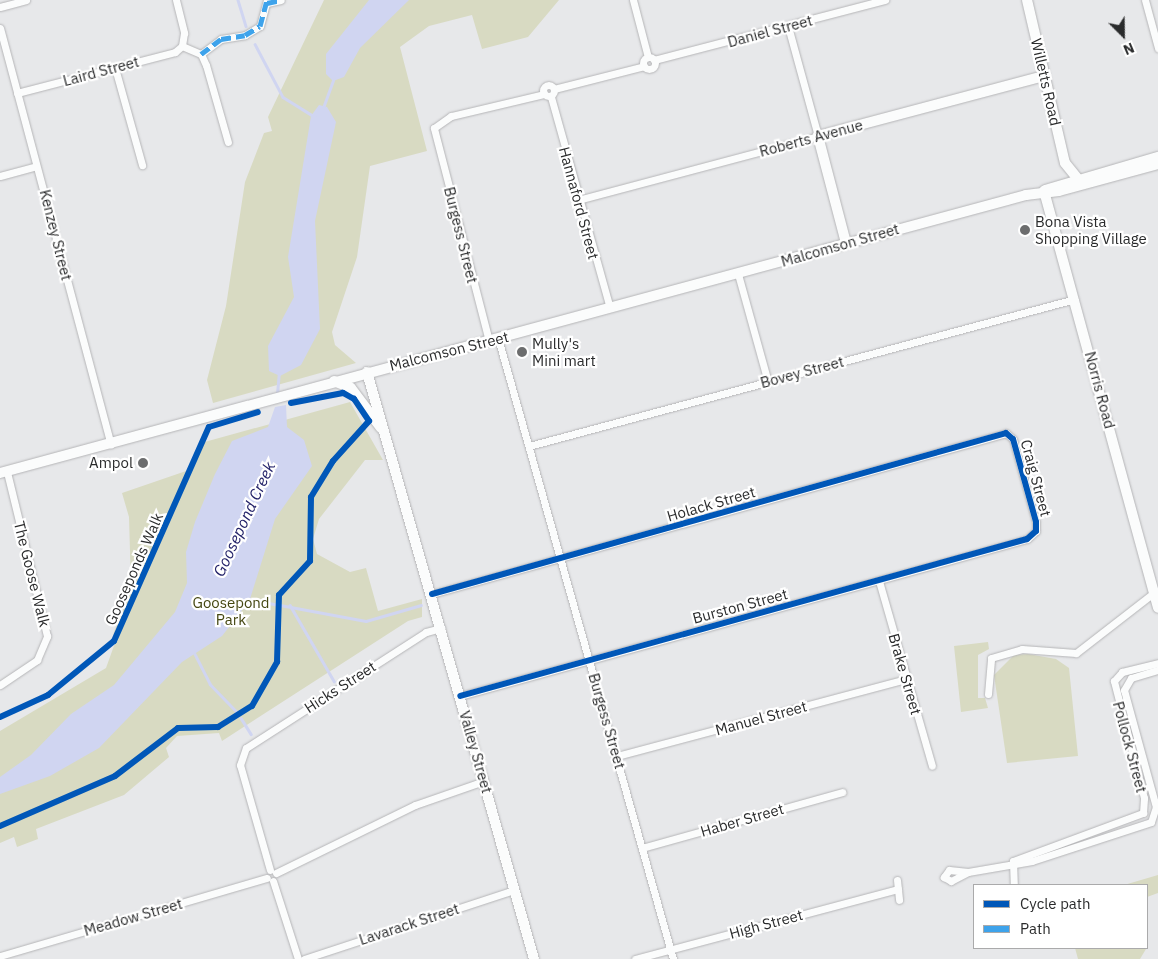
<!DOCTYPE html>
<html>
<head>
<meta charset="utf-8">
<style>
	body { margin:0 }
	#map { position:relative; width:1158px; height:959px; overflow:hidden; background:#e7e8ea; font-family:"IBM Plex Sans",sans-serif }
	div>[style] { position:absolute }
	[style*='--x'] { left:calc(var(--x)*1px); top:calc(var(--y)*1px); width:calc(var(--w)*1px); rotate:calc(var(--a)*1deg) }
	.green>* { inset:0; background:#d8dac2 }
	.water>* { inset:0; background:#d0d5f1 }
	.stream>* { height:2.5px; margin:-1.25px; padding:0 1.25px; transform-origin:1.25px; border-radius:1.25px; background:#d0d5f1 }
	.roads { filter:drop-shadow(0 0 1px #b5b5b7) drop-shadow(0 0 1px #b5b5b7) }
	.street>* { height:7px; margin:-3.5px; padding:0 3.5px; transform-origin:3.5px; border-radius:3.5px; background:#fbfcfc }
	.street>.ring { margin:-3.5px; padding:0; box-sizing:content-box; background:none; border:7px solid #fbfcfc; border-radius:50% }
	.secondary>* { height:10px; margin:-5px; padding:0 5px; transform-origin:5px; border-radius:5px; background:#fbfcfc }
	.quiet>* { height:5px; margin-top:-2.5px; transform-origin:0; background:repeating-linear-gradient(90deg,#3ea3eb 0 10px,transparent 0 15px) }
	.cycleway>* { height:6px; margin:-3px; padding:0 3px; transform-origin:3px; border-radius:3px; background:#0057b8 }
	.dots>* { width:14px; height:14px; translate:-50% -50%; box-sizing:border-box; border:2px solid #fff; border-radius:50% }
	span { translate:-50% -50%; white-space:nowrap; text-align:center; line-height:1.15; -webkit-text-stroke:4.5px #fff; paint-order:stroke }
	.street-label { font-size:15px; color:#2a2b2c }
	.poi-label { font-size:15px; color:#2a2b2c }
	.left { translate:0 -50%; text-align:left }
	.right { translate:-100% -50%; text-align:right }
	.park-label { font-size:15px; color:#464813 }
	.water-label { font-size:16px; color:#232269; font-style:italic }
	.legend { position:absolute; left:973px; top:884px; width:175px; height:65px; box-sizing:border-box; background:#fff; border:1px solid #aaaaab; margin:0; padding:6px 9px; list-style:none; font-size:15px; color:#2a2b2c }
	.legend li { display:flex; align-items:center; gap:10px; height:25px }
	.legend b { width:25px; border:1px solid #aaaaab }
	.north { position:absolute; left:1098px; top:10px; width:50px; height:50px; -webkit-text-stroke:4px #fff; paint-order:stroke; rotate:157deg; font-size:14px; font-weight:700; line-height:20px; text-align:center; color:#2a2b2c }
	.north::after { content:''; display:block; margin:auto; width:18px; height:22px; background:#2a2b2c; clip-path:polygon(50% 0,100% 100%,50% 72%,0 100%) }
</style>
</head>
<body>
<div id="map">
	<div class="green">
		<i style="clip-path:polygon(324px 0,559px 0,528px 37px,482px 49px,472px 15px,429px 26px,400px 47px,427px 151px,370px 166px,357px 257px,332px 332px,335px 345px,356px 363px,213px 403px,207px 380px,226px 306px,245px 182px,264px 133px,272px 131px,268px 117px)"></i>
		<i style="clip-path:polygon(350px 402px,383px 460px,365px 460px,319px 519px,313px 539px,317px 554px,350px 572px,366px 568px,378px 611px,422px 599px,422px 617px,408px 621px,222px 741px,219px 733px,177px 736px,166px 748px,169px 757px,124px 795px,36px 829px,38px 839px,17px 847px,14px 837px,0 843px,0 731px,106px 668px,120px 629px,113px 635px,131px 586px,129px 517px,122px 493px,189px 470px,201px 443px)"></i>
		<i style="clip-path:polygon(988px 642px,989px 649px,978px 655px,978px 698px,985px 698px,988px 708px,961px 712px,954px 646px)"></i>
		<i style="clip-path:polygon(1028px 654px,1056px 659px,1069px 668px,1078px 756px,1007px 763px,994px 675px,1014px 655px)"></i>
		<i style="clip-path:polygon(1158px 875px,1158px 893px,1147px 897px,1147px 885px,1124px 885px)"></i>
		<i style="clip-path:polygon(1075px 948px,1146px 948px,1146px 949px,1140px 959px,1078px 959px)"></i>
	</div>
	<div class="water">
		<i style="clip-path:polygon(369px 0,409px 0,360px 48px,344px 77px,333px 81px,326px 74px,326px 54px)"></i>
		<i style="clip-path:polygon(319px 105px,327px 107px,336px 122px,315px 221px,320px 329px,301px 365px,280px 376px,269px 371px,268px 346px,294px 297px,288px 257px,311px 116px)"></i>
		<i style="clip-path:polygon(286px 405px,287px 427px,304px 440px,312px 466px,275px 519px,250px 599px,237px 617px,222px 636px,182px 662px,99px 748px,50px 776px,0 794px,0 777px,31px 755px,71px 714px,114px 685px,175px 612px,187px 583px,186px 552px,195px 522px,215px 474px,232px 441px,268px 427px,275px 407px)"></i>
	</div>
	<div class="stream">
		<i style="--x:238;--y:0;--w:27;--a:73"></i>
		<i style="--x:255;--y:44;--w:60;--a:62.2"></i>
		<i style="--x:283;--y:97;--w:38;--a:32"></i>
		<i style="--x:323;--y:108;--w:32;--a:-70"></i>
		<i style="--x:277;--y:394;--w:22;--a:-85"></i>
		<i style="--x:250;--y:599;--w:25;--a:12"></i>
		<i style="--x:280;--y:605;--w:87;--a:10.5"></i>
		<i style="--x:366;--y:621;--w:57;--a:-16.2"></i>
		<i style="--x:290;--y:605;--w:88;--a:59.9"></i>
		<i style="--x:195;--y:654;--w:34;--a:63"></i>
		<i style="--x:210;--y:684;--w:42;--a:46"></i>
		<i style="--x:241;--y:718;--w:19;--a:58"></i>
	</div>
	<div class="roads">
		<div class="street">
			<i style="--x:176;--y:0;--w:34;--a:76"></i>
			<i style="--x:184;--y:33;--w:13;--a:99"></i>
			<i style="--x:182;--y:46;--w:21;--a:23"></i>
			<i style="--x:201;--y:54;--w:12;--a:66"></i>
			<i style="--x:206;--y:65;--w:80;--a:74.1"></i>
			<i style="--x:633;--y:0;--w:59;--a:75.3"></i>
			<i style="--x:1145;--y:0;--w:50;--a:74.8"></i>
			<i style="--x:267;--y:3;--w:14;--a:-12"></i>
			<i style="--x:0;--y:7;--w:27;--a:-15"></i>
			<i style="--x:0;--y:28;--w:431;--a:75.1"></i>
			<i style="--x:201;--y:54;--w:25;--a:-37"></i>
			<i style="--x:221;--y:39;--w:24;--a:-9"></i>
			<i style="--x:245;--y:35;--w:17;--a:-31"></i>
			<i style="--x:260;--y:26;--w:27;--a:-75"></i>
			<i class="ring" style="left:643px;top:57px;width:5px;height:5px"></i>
			<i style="--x:654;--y:60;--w:239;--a:-14.6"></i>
			<i style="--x:115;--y:68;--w:101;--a:74.4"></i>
			<i class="ring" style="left:543.5px;top:85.5px;width:4px;height:4px"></i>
			<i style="--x:554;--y:89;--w:93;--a:-14.3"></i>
			<i style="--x:17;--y:93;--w:163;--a:-14.5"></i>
			<i style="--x:175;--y:52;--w:9;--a:-41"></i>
			<i style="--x:551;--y:97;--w:219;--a:74.4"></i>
			<i style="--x:0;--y:176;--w:35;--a:-15"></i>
			<i style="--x:578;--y:200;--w:248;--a:-14.9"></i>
			<i style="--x:818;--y:136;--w:114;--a:-105.3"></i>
			<i style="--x:738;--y:274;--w:112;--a:74.5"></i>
			<i style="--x:498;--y:338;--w:645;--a:74.26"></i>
			<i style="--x:489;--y:341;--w:220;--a:-104.5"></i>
			<i style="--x:434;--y:128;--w:21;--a:-35"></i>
			<i style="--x:451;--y:116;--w:96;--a:-13.3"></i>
			<i style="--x:529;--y:446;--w:565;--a:-15.07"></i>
			<i style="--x:879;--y:581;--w:192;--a:74"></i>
			<i style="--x:432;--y:594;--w:596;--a:-15.67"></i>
			<i style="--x:1006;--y:433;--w:9;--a:41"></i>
			<i style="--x:1013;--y:439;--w:86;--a:74.5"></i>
			<i style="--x:1036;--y:522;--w:9;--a:90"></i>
			<i style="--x:1036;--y:531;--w:12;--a:138"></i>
			<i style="--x:1027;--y:539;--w:588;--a:164.52"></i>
			<i style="--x:0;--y:685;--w:45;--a:-34"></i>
			<i style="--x:37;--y:660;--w:26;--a:-67"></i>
			<i style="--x:47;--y:636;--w:169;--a:-103.7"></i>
			<i style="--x:988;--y:694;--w:36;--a:-85"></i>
			<i style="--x:991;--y:658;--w:32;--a:-16"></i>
			<i style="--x:1022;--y:649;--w:54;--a:4.2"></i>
			<i style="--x:1076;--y:653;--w:101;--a:-37.8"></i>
			<i style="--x:617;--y:756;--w:299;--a:-14.9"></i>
			<i style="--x:642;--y:848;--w:208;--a:-15.6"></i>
			<i style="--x:1013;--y:861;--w:139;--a:-20.3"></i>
			<i style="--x:1143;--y:813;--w:15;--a:-86"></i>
			<i style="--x:1144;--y:798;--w:121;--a:-104.4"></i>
			<i style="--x:1114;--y:681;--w:12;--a:-48"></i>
			<i style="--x:1122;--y:672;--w:37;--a:-14"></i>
			<i style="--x:1013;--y:861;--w:24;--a:88"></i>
			<i style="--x:270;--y:870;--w:109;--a:-105.9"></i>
			<i style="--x:240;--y:765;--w:18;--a:-71"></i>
			<i style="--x:246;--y:748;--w:214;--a:-32.8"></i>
			<i style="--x:426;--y:632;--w:16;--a:-15"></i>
			<i style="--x:968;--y:872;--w:19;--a:-174"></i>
			<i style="--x:949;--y:870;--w:9;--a:126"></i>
			<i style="--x:944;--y:877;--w:8;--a:30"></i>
			<i style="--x:951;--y:881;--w:19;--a:-28"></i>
			<i style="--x:968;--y:872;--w:65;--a:-9.8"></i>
			<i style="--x:1032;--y:861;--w:125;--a:-18.1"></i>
			<i style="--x:1151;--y:822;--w:16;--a:-72"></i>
			<i style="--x:1156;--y:807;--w:121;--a:-105.3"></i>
			<i style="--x:1124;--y:690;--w:14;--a:-60"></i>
			<i style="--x:1131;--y:678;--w:28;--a:-17"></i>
			<i style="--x:276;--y:873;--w:155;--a:-26.1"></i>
			<i style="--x:415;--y:805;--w:73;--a:-19.2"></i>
			<i style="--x:897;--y:880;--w:20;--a:84"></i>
			<i style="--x:273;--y:881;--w:82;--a:72.2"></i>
			<i style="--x:0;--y:956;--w:278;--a:-16.3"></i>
			<i style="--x:304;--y:959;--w:221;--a:-18.2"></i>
			<i style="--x:635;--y:959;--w:272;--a:-14.9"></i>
		</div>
		<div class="secondary">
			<i style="--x:1027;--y:0;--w:167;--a:76.9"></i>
			<i style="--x:1065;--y:163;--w:19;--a:51"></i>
			<i style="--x:1045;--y:190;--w:118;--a:-16.3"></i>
			<i style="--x:1044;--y:191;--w:432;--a:74.7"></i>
			<i style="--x:846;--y:243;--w:111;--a:-104.7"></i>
			<i style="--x:818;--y:136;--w:234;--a:-14.9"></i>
			<i style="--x:367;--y:372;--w:610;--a:74.12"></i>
			<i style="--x:334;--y:381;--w:18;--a:22"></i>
			<i style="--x:351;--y:388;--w:50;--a:53.1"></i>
			<i style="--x:0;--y:473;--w:1063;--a:-15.16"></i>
			<i style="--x:1026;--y:195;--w:33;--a:-7"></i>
			<i style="--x:1059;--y:191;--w:103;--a:-15.3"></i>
		</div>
	</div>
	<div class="quiet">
		<i style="--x:267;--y:3;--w:14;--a:-12"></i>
		<i style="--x:201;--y:54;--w:25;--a:-37"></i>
		<i style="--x:221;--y:39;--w:24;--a:-9"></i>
		<i style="--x:245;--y:35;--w:17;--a:-31"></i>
		<i style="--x:260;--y:26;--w:27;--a:-75"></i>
	</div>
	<div class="cycleway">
		<i style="--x:432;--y:594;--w:596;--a:-15.67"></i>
		<i style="--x:1006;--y:433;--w:9;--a:41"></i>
		<i style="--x:1013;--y:439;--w:86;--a:74.5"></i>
		<i style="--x:1036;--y:522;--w:9;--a:90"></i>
		<i style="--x:1036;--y:531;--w:12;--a:138"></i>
		<i style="--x:1027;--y:539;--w:588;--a:164.52"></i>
		<i style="--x:0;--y:717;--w:53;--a:-24.6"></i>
		<i style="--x:48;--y:695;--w:85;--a:-39.3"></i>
		<i style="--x:114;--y:641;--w:234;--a:-66.1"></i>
		<i style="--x:209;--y:427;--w:51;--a:-17"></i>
		<i style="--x:0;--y:826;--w:125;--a:-23.5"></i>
		<i style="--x:115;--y:776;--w:79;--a:-37.3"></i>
		<i style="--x:178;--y:728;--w:40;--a:-1.4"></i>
		<i style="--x:218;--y:727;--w:40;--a:-32"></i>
		<i style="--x:252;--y:706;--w:51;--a:-60.4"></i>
		<i style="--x:277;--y:662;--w:67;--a:-88.3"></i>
		<i style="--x:279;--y:595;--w:46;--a:-47.6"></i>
		<i style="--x:310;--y:561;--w:64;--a:-89.1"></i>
		<i style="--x:311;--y:497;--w:42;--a:-58.6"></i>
		<i style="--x:333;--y:461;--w:54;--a:-48"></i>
		<i style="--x:369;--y:421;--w:27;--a:-124"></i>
		<i style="--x:354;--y:399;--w:13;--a:-151"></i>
		<i style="--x:343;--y:393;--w:53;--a:169.1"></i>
	</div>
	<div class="dots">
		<i style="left:1025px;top:230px;background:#6c6d6e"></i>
		<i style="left:522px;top:352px;background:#6c6d6e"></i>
		<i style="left:143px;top:463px;background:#6c6d6e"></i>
	</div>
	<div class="street-label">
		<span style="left:770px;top:31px;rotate:-15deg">Daniel Street</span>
		<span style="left:101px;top:71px;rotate:-15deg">Laird Street</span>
		<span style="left:1046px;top:82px;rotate:77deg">Willetts Road</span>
		<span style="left:811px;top:138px;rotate:-15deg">Roberts Avenue</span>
		<span style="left:579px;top:203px;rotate:75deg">Hannaford Street</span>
		<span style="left:56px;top:235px;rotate:76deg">Kenzey Street</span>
		<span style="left:461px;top:235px;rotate:76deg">Burgess Street</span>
		<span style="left:840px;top:245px;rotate:-16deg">Malcomson Street</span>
		<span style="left:449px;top:351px;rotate:-14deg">Malcomson Street</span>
		<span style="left:802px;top:372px;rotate:-15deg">Bovey Street</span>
		<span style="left:1100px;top:390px;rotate:75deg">Norris Road</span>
		<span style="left:1036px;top:478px;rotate:75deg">Craig Street</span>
		<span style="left:711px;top:504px;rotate:-16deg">Holack Street</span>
		<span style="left:134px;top:569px;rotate:-66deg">Gooseponds Walk</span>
		<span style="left:32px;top:574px;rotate:76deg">The Goose Walk</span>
		<span style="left:740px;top:606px;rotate:-15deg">Burston Street</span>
		<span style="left:905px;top:674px;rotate:74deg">Brake Street</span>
		<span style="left:340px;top:687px;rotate:-33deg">Hicks Street</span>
		<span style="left:761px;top:718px;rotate:-15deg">Manuel Street</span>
		<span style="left:607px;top:721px;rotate:74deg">Burgess Street</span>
		<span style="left:1130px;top:747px;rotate:75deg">Pollock Street</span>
		<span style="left:476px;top:752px;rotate:74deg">Valley Street</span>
		<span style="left:742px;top:820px;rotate:-16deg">Haber Street</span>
		<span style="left:133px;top:917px;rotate:-16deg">Meadow Street</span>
		<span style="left:409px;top:924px;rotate:-18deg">Lavarack Street</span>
		<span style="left:766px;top:924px;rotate:-15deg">High Street</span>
	</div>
	<div class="poi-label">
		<span class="left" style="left:1035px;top:230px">Bona Vista<br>Shopping Village</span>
		<span class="left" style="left:532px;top:352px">Mully's<br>Mini mart</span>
		<span class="right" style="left:133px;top:463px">Ampol</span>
	</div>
	<div class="park-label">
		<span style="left:231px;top:611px">Goosepond<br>Park</span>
	</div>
	<div class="water-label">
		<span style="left:244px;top:519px;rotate:-65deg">Goosepond Creek</span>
	</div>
	<ul class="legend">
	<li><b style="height:6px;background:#0057b8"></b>Cycle path</li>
	<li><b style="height:6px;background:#3ea3eb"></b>Path</li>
	</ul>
	<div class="north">N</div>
</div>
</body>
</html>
